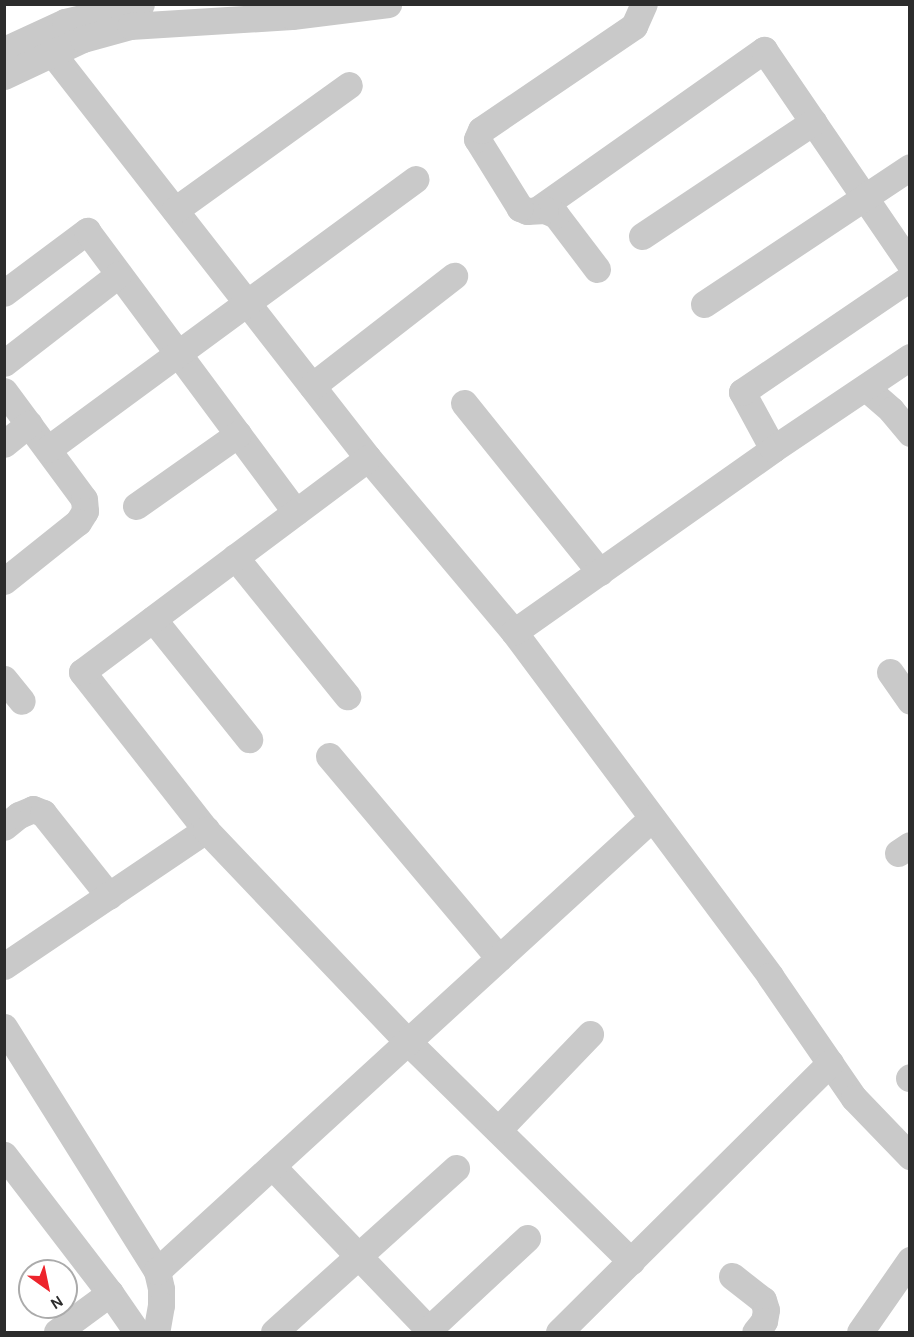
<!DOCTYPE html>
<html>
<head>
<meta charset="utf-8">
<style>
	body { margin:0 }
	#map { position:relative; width:914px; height:1337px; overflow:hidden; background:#fff; font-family:Karla,sans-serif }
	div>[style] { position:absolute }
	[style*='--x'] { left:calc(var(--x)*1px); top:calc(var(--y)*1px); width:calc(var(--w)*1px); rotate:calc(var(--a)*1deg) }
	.minor>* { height:27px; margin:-13.5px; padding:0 13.5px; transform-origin:13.5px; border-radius:13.5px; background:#c9c9c9 }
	span { translate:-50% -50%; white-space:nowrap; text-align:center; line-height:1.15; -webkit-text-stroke:6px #fff; paint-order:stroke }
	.frame { position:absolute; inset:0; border:6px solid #2c2c2c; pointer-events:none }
	.north { position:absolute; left:18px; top:1259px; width:60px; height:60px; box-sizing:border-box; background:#fff; border:2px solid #ababab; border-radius:50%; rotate:147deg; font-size:16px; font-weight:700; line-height:24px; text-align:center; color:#2c2c2c }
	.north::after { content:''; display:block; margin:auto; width:21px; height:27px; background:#ed242c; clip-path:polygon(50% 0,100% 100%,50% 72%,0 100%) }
</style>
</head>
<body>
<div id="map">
	<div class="minor">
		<i style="--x:38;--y:35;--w:536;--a:52.04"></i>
		<i style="--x:368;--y:458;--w:227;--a:50"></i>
		<i style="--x:514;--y:632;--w:429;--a:53.3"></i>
		<i style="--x:770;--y:976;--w:148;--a:55.5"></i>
		<i style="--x:854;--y:1098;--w:81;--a:46"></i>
		<i style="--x:4;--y:50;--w:67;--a:-24.7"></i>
		<i style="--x:65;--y:22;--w:78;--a:-13.3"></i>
		<i style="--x:4;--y:76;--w:87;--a:-25.1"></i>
		<i style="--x:83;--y:39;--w:49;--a:-15.5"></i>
		<i style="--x:130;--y:26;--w:162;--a:-3.5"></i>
		<i style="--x:292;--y:16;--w:97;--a:-7.1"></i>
		<i style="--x:175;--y:210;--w:214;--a:-35.7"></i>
		<i style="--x:537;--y:210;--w:278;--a:-35.2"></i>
		<i style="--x:764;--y:50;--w:259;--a:55.7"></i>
		<i style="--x:642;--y:236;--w:206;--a:-33.7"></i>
		<i style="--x:597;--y:269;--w:68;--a:-127.2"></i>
		<i style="--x:556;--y:215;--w:12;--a:-156"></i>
		<i style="--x:545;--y:210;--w:18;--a:177"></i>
		<i style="--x:527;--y:211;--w:8;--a:-157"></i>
		<i style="--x:520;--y:208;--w:81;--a:-121.9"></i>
		<i style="--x:477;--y:139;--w:10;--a:-66"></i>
		<i style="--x:481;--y:130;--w:185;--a:-34.2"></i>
		<i style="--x:634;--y:26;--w:24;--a:-66"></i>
		<i style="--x:4;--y:293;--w:104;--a:-36.8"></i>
		<i style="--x:87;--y:231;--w:350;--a:53.4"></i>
		<i style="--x:704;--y:304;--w:247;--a:-33.6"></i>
		<i style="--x:4;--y:363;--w:145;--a:-37.7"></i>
		<i style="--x:312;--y:386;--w:180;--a:-37.8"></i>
		<i style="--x:866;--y:388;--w:33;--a:41"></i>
		<i style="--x:891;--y:410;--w:30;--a:50"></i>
		<i style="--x:4;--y:391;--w:134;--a:53.5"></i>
		<i style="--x:84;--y:499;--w:12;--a:85"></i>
		<i style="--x:85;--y:511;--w:13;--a:122"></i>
		<i style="--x:78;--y:522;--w:95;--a:141.4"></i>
		<i style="--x:464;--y:403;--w:217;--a:51.2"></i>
		<i style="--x:4;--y:444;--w:32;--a:-39"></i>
		<i style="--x:48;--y:449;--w:456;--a:-36.3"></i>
		<i style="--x:773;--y:449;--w:65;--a:-118.5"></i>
		<i style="--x:742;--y:392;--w:203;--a:-34.2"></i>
		<i style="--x:136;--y:506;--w:125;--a:-35.2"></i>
		<i style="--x:235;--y:557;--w:179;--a:51.1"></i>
		<i style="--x:153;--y:619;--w:154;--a:51.3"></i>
		<i style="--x:514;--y:632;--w:317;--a:-35.2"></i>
		<i style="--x:773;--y:449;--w:165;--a:-33.9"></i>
		<i style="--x:890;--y:672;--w:35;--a:55"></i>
		<i style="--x:4;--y:679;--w:28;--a:51"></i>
		<i style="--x:329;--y:756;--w:264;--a:49.9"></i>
		<i style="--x:4;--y:827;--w:19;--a:-39"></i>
		<i style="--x:19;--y:815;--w:15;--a:-23"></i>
		<i style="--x:33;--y:809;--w:11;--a:22"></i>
		<i style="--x:43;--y:813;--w:106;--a:51.5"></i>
		<i style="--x:206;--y:830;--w:201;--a:-128.1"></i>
		<i style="--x:82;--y:672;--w:357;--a:-36.8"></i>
		<i style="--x:898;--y:853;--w:14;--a:-34"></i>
		<i style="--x:4;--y:966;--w:244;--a:-34"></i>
		<i style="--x:206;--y:830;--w:293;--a:46.4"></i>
		<i style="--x:408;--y:1042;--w:313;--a:44.5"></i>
		<i style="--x:4;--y:1027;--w:288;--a:57.9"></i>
		<i style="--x:157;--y:1271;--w:18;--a:77"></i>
		<i style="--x:161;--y:1289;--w:16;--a:90"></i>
		<i style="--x:161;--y:1305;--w:27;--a:100"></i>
		<i style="--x:909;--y:1078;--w:1;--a:-45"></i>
		<i style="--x:498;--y:1130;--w:133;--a:-46.2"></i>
		<i style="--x:4;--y:1155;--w:174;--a:52.5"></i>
		<i style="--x:110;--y:1293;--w:47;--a:55.3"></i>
		<i style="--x:272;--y:1166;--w:230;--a:46.2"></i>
		<i style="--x:157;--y:1271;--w:671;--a:-42.46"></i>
		<i style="--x:732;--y:1276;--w:39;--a:38"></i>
		<i style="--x:763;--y:1300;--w:10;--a:73"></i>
		<i style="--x:766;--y:1310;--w:11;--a:100"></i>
		<i style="--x:764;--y:1321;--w:14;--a:129"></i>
		<i style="--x:57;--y:1332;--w:66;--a:-36.3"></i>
		<i style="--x:274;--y:1332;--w:245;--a:-42"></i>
		<i style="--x:426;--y:1332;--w:138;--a:-42.9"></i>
		<i style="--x:559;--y:1332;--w:382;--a:-44.8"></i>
		<i style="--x:860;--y:1332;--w:88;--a:-55.2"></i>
	</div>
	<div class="frame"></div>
	<div class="north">N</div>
</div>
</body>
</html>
